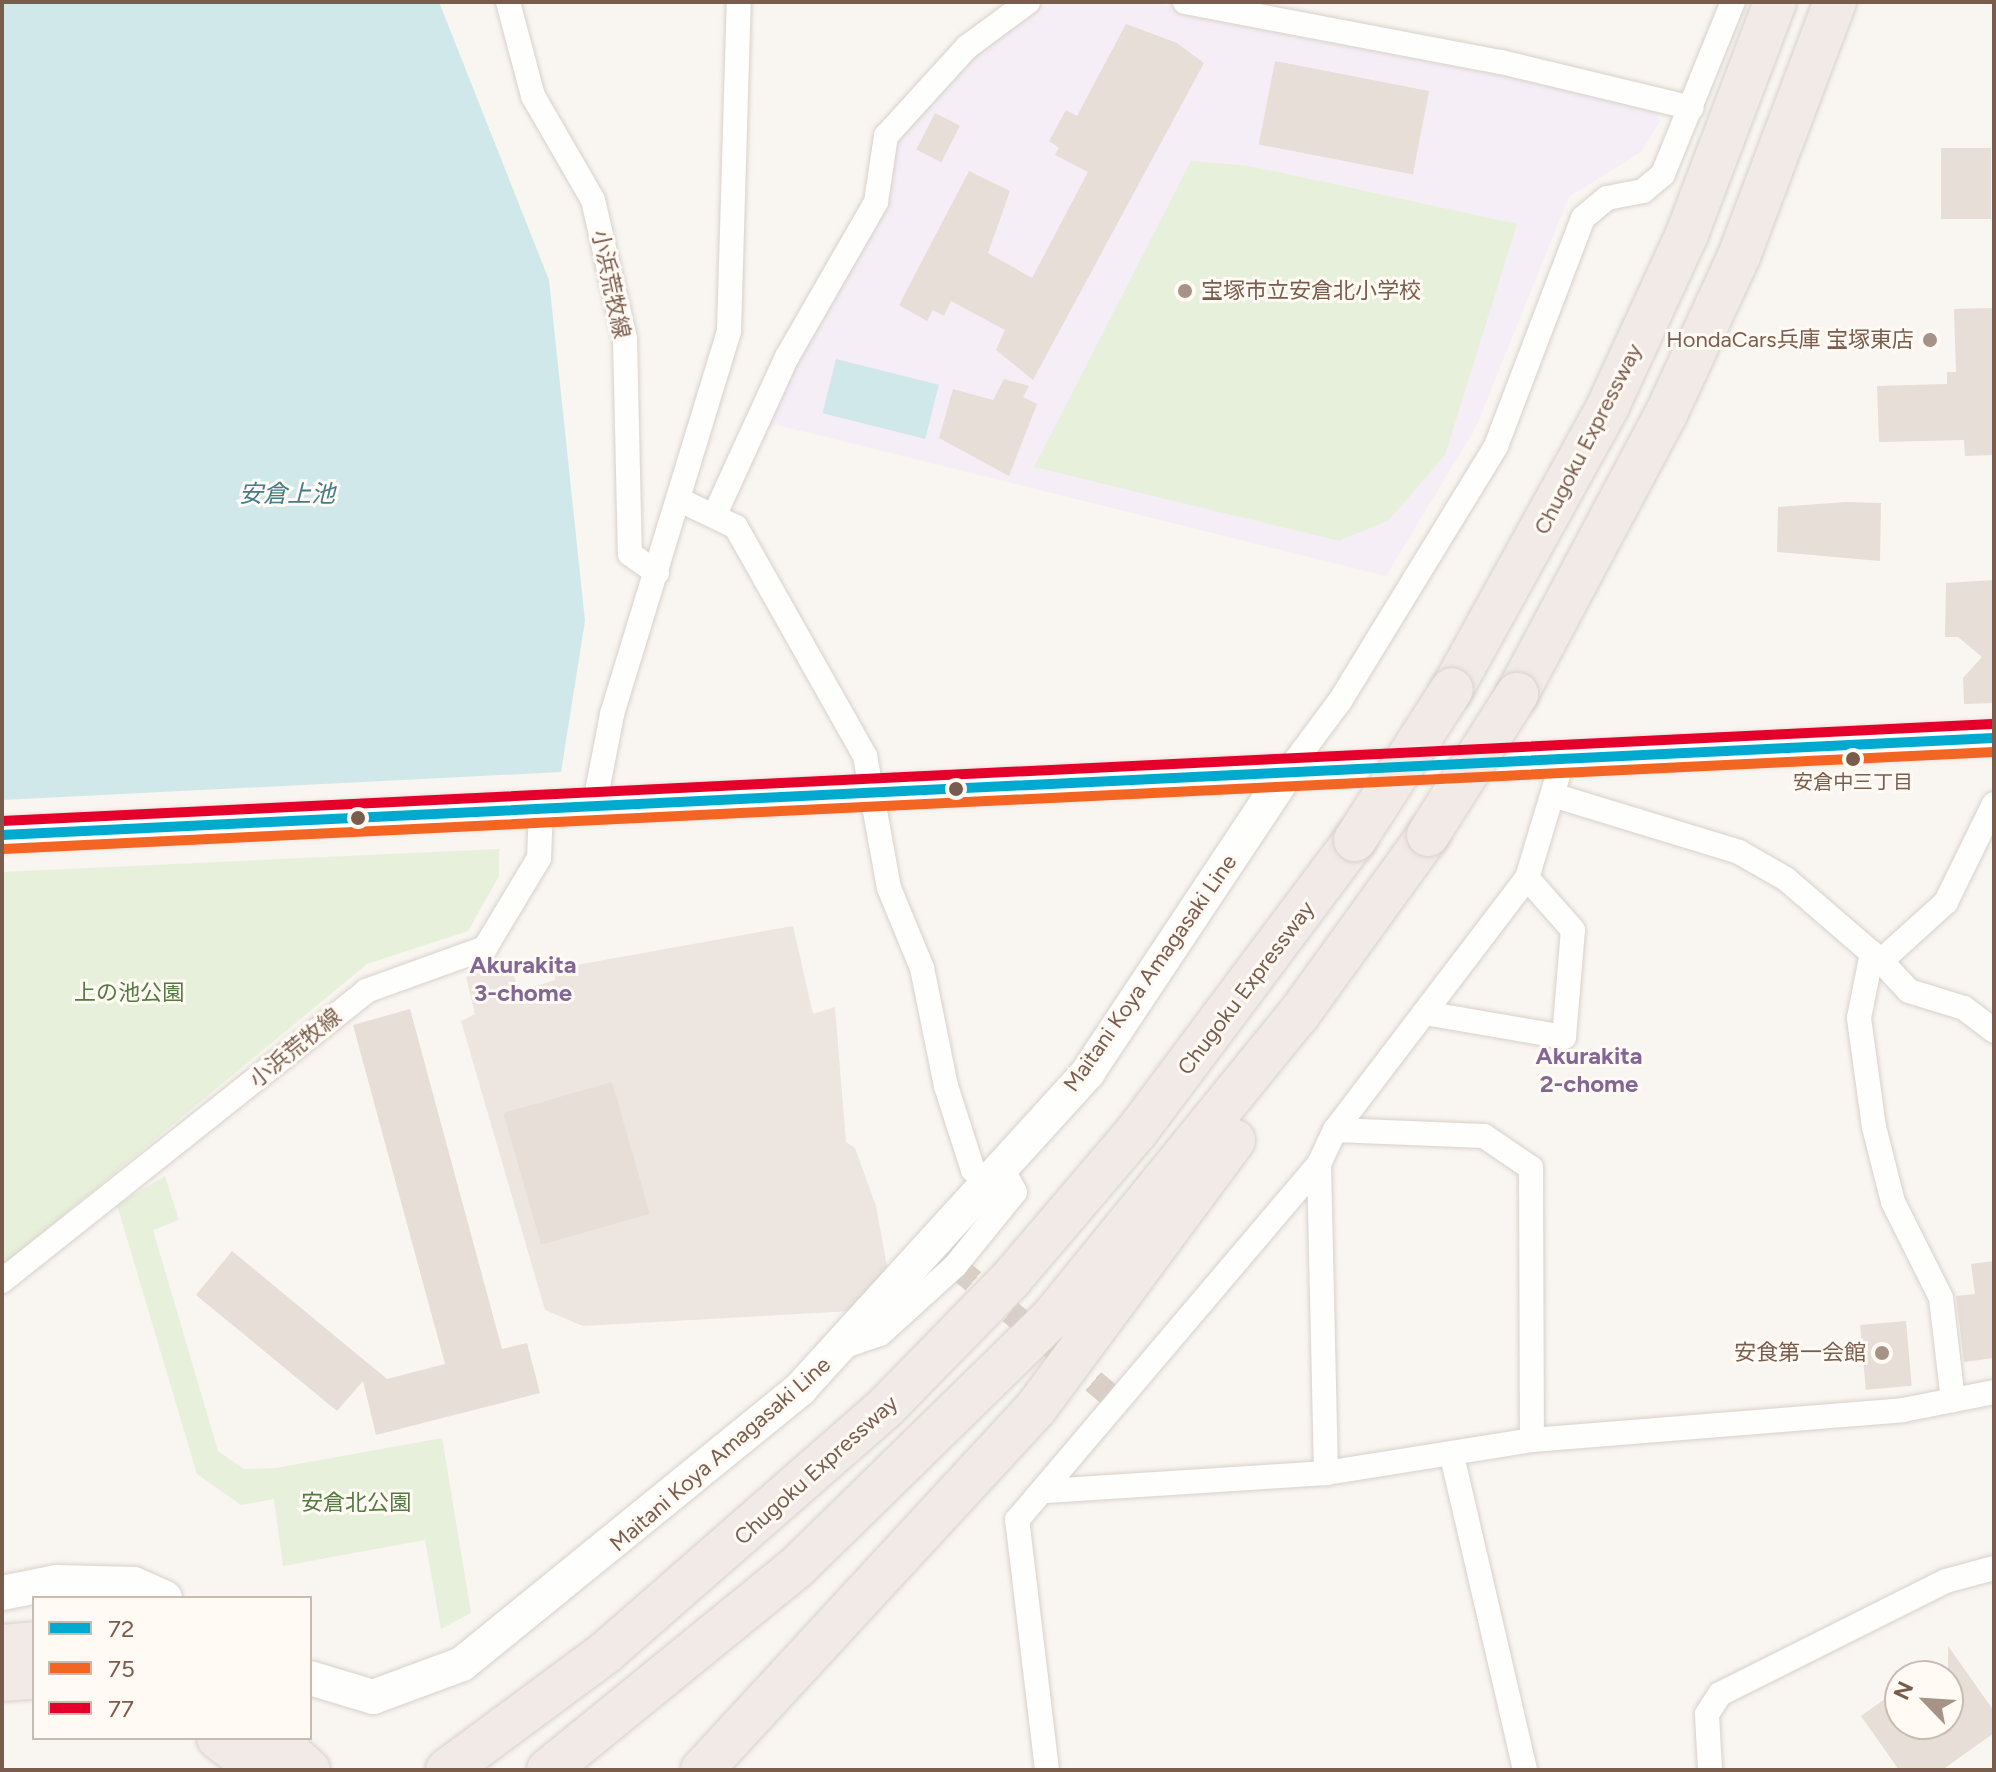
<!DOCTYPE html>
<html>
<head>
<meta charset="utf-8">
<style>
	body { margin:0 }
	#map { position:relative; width:1996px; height:1772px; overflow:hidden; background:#f9f5f0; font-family:Figtree,"Noto Sans JP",sans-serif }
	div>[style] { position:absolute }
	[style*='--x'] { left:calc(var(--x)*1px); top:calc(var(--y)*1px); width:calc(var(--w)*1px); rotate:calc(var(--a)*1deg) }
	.industrial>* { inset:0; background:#ede5e0 }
	.education>* { inset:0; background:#f6eef6 }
	.green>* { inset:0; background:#e7f0db }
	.water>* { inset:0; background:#d0e8ea; transform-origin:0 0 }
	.building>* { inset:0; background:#e6ded7; transform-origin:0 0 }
	.street-tunnel>* { height:24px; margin-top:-12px; transform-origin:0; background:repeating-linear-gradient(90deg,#d9cfc7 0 24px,transparent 0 36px) }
	.roads { filter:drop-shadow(0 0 2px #d7d1cb) drop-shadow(0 0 2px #d7d1cb) }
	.street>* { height:24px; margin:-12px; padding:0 12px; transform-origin:12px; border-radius:12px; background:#fefefd }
	.secondary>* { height:34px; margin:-17px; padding:0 17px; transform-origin:17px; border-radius:17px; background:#fefefd }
	.highway>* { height:42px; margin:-21px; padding:0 21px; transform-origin:21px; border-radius:21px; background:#f2eae7 }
	.bridges { filter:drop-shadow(0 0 2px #dad1cc) drop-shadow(0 0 2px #dad1cc) }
	.highway-bridge>* { height:42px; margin:-21px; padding:0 21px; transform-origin:21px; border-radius:21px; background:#f2eae7 }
	.bus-1>* { height:10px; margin:-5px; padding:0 5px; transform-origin:5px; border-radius:5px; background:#00a9ce }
	.bus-2>* { height:10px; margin:-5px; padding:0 5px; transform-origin:5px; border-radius:5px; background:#f26522 }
	.bus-3>* { height:10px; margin:-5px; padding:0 5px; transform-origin:5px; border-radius:5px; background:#e4002b }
	.dots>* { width:22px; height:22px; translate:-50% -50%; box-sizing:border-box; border:4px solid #fffaf3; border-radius:50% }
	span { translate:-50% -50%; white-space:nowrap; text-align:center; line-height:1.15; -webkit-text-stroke:6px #fffaf3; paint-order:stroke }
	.bus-label { font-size:20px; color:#7a5c4d }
	.street-label { font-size:22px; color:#7a5c4d }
	.poi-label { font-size:22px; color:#7a5c4d }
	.left { translate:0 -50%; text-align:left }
	.right { translate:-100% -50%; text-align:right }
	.park-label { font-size:22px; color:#537a41 }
	.water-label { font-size:24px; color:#437c86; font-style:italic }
	.neighbourhood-label { font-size:24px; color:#846695; font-weight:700 }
	.frame { position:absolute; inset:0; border:4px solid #7a5c4d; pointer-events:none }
	.legend { position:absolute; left:32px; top:1596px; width:280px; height:144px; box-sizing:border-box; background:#fffaf3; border:2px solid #cabbb1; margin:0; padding:10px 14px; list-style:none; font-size:24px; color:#7a5c4d }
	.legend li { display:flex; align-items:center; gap:16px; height:40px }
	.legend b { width:40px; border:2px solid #cabbb1 }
	.north { position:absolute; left:1884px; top:1660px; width:80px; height:80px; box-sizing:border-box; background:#fffaf3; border:2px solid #cabbb1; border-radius:50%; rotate:295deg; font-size:22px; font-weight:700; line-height:32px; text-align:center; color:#7a5c4d }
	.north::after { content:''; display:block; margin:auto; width:28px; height:36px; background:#a69286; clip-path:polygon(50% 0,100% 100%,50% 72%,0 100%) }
</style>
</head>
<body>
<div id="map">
	<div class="industrial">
		<i style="clip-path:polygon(793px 926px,813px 1014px,835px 1007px,846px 1142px,855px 1148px,876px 1206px,888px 1272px,852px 1311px,583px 1326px,545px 1310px,461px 1021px,475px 1014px,466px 977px,508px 963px,520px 991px,555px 980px,554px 969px)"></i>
	</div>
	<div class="education">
		<i style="clip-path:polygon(1050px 2px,1150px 2px,1655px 107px,1660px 121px,1641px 152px,1569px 197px,1476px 427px,1386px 576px,765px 422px,784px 377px,871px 234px,889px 190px,893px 146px,935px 91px,1018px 19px)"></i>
	</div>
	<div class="green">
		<i style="clip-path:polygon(1191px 161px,1250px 166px,1517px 224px,1445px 455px,1389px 520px,1339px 541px,1034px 467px)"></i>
		<i style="clip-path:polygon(499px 849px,499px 876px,468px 931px,367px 964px,2px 1266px,2px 872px)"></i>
		<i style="clip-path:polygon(165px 1176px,179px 1220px,153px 1230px,218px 1451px,244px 1469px,276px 1468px,442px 1438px,471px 1613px,441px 1629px,425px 1540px,283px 1566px,274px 1499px,241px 1505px,197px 1474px,117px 1205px)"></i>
	</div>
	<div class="water">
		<i style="clip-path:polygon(2px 2px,439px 2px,549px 280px,585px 621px,561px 772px,2px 800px)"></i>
		<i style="left:836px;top:359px;width:106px;height:56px;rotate:14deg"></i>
	</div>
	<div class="building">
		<i style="clip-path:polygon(1126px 24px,1177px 43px,1204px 63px,1033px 380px,996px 350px,1005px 330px,951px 301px,944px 316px,933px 310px,927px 321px,899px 305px,969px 171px,1010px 191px,988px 253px,1032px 278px,1088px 172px,1055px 155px,1059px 148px,1049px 141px,1066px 110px,1077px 116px)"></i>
		<i style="left:1275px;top:61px;width:157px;height:85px;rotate:11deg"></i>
		<i style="left:935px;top:113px;width:28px;height:41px;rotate:27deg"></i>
		<i style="left:1991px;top:148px;width:71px;height:50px;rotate:90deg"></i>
		<i style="clip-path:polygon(1994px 308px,1994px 455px,1965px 456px,1964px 440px,1879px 442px,1877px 386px,1947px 384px,1947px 372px,1956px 372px,1954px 309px)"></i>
		<i style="clip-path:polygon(1004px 379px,1029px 386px,1023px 397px,1037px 404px,1009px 476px,939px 438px,953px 389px,993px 400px)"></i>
		<i style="clip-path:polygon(1846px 502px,1881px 503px,1880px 561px,1777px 552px,1778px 507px)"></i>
		<i style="clip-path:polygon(1994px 580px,1994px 703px,1964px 704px,1963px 678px,1982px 657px,1958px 637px,1945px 637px,1946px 583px)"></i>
		<i style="clip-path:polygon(410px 1009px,502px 1349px,527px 1343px,540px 1393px,376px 1435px,363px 1381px,337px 1411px,196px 1295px,232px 1251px,387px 1379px,445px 1364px,353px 1025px)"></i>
		<i style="left:612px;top:1082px;width:137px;height:113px;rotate:74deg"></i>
		<i style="clip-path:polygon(1994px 1261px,1994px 1358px,1964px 1362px,1956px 1296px,1975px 1294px,1971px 1264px)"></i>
		<i style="left:1906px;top:1321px;width:65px;height:46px;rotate:85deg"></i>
		<i style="clip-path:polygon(1948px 1646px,1994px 1711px,1994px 1733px,1942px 1770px,1899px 1770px,1861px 1716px,1900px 1688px,1900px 1724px,1948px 1724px)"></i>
	</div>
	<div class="street-tunnel">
		<i style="--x:955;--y:1266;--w:212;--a:39.8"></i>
	</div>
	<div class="roads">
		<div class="street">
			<i style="--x:508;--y:2;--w:97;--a:75.1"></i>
			<i style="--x:533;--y:96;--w:120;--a:60"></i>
			<i style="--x:593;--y:200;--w:143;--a:77"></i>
			<i style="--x:625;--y:339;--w:215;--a:88.7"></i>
			<i style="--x:630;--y:554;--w:33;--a:35"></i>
			<i style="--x:1185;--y:2;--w:322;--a:10.8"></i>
			<i style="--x:1501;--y:62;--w:196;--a:13.5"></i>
			<i style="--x:682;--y:501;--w:60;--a:25.7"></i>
			<i style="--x:736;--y:527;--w:263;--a:60.6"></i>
			<i style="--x:865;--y:756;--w:134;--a:79.7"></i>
			<i style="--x:889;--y:888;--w:87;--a:67.6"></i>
			<i style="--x:922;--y:968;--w:120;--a:78.5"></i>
			<i style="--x:946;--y:1086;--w:88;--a:72.2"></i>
			<i style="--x:973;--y:1170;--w:19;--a:43"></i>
			<i style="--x:715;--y:514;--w:173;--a:-65.4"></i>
			<i style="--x:787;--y:357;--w:179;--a:-60.1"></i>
			<i style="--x:876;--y:202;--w:67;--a:-81.4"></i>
			<i style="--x:886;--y:136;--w:120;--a:-47.7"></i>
			<i style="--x:967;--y:47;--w:76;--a:-36.4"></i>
			<i style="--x:1287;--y:772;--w:89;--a:-53.3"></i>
			<i style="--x:1340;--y:701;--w:299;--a:-58.5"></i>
			<i style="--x:1496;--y:446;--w:244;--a:-69.1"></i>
			<i style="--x:1583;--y:218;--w:31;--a:-40"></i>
			<i style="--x:1607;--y:198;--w:37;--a:-11"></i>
			<i style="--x:1643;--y:191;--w:26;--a:-40"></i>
			<i style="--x:1663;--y:174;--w:186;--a:-67.9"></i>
			<i style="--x:1556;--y:796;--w:191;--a:17"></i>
			<i style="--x:1739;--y:852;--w:54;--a:29.9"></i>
			<i style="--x:1786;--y:879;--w:125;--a:40.8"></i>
			<i style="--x:1881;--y:961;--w:88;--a:-42.2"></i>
			<i style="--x:1946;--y:902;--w:109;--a:-63.9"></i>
			<i style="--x:594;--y:807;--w:95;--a:-79"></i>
			<i style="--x:612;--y:714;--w:400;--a:-73"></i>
			<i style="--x:729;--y:331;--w:329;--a:-88.3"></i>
			<i style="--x:1872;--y:953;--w:66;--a:101.3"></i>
			<i style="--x:1859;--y:1018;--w:110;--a:82.2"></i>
			<i style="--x:1874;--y:1127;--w:77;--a:75.8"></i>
			<i style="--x:1893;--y:1202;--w:107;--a:63.4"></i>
			<i style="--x:1941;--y:1298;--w:103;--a:83.3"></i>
			<i style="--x:1881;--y:961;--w:41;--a:47"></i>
			<i style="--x:1909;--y:991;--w:58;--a:17.2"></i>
			<i style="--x:1964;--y:1008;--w:38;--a:37"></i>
			<i style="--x:1425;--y:1013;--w:141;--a:9.8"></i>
			<i style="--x:1564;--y:1037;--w:107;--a:-85.2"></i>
			<i style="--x:1573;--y:930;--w:69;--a:-131.5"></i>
			<i style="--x:1335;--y:1130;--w:149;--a:2.3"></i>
			<i style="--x:1484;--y:1136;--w:57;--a:34.2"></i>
			<i style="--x:1531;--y:1168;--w:272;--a:89.8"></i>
			<i style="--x:1319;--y:1164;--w:309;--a:88.7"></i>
			<i style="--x:2;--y:1281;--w:465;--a:-38.5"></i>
			<i style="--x:366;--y:991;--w:127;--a:-19.9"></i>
			<i style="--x:485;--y:948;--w:105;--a:-59"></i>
			<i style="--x:539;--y:858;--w:50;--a:-87.7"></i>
			<i style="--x:845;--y:1346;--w:37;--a:-19"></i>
			<i style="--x:880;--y:1334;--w:101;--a:-42.2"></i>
			<i style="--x:955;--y:1266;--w:95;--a:-51"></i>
			<i style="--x:1015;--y:1192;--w:29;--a:-119"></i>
			<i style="--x:1452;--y:1456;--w:322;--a:76.9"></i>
			<i style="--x:1047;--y:1491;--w:280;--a:-3.7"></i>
			<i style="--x:1326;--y:1473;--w:209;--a:-9.1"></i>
			<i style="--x:1532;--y:1440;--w:372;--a:-4.6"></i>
			<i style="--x:1903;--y:1410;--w:93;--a:-11.2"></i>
			<i style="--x:1047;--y:1770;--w:252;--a:-96.8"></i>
			<i style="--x:1017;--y:1520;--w:467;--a:-49.7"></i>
			<i style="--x:1319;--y:1164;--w:38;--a:-65"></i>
			<i style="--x:1335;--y:1130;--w:317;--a:-52.7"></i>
			<i style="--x:1527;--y:878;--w:121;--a:-73.2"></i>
			<i style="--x:1710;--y:1770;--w:56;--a:-93.1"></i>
			<i style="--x:1707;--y:1714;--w:24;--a:-57"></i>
			<i style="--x:1720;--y:1694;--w:253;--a:-26.6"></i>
			<i style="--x:1946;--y:1581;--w:50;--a:-15.2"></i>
		</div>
		<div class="secondary">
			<i style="--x:2;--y:835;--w:1994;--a:-2.79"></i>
			<i style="--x:2;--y:1593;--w:56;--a:-11.3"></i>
			<i style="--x:57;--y:1582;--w:77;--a:1.5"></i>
			<i style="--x:134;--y:1584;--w:34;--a:24"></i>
			<i style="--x:310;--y:1678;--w:66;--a:16.8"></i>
			<i style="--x:373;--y:1697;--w:95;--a:-20.3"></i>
			<i style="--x:462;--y:1664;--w:436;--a:-39.1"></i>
			<i style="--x:800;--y:1389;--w:428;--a:-47.7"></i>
			<i style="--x:1088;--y:1072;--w:360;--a:-56.4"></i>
		</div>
		<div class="highway">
			<i style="--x:1452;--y:689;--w:323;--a:-61.1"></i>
			<i style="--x:1608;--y:406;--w:189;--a:-65.3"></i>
			<i style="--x:1687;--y:234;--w:248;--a:-69.2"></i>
			<i style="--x:1517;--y:694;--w:319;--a:-62"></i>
			<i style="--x:1667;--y:412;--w:172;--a:-65.2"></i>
			<i style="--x:1739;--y:256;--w:272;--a:-69.3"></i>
			<i style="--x:2;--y:1646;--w:32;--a:-5"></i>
			<i style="--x:2;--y:1680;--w:32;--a:-4"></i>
			<i style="--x:218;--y:1738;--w:53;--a:37.3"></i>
			<i style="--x:273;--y:1738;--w:48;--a:41.6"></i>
			<i style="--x:447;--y:1770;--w:197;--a:-36.5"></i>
			<i style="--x:605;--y:1653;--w:376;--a:-41.2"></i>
			<i style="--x:888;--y:1405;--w:176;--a:-45.7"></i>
			<i style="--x:1011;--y:1279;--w:194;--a:-49.6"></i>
			<i style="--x:1137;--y:1131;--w:364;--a:-53.2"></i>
			<i style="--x:548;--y:1770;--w:320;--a:-39.2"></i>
			<i style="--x:796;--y:1568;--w:361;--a:-44.4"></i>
			<i style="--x:1054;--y:1315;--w:388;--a:-50.9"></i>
			<i style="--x:1299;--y:1014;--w:221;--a:-54.2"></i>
			<i style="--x:702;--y:1770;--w:493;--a:-47.3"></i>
			<i style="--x:1036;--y:1408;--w:333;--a:-53.5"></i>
		</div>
	</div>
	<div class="bridges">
		<div class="highway-bridge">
			<i style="--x:1428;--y:835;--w:167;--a:-57.7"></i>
			<i style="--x:1355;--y:840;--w:179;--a:-57.3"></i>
		</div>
	</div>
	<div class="bus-1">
		<i style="--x:2;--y:835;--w:1994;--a:-2.79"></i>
	</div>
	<div class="bus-2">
		<i style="--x:3;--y:849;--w:1993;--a:-2.79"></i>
	</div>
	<div class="bus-3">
		<i style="--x:2;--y:821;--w:1993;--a:-2.79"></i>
	</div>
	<div class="dots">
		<i style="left:1185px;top:291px;background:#a69286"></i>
		<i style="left:1930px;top:340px;background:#a69286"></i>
		<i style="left:1853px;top:759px;background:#7a5c4d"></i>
		<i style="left:956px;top:789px;background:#7a5c4d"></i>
		<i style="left:358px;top:818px;background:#7a5c4d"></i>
		<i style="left:1882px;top:1353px;background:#a69286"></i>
	</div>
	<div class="bus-label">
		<span style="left:1853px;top:782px">安倉中三丁目</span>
	</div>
	<div class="street-label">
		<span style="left:611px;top:284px;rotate:78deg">小浜荒牧線</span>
		<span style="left:1588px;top:439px;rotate:-63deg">Chugoku Expressway</span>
		<span style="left:1150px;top:973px;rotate:-55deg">Maitani Koya Amagasaki Line</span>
		<span style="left:1246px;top:988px;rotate:-53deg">Chugoku Expressway</span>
		<span style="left:295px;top:1048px;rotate:-39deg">小浜荒牧線</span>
		<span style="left:720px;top:1454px;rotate:-41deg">Maitani Koya Amagasaki Line</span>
		<span style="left:816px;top:1470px;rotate:-42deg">Chugoku Expressway</span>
	</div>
	<div class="poi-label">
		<span class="left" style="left:1201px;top:291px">宝塚市立安倉北小学校</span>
		<span class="right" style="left:1914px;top:340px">HondaCars兵庫 宝塚東店</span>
		<span class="right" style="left:1866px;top:1353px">安食第一会館</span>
	</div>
	<div class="park-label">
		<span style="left:129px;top:993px">上の池公園</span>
		<span style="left:356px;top:1503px">安倉北公園</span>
	</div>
	<div class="water-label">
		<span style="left:287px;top:494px">安倉上池</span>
	</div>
	<div class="neighbourhood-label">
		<span style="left:523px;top:979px">Akurakita<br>3-chome</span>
		<span style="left:1589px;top:1070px">Akurakita<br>2-chome</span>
	</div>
	<div class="frame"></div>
	<ul class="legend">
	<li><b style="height:10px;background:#00a9ce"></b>72</li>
	<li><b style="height:10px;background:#f26522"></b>75</li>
	<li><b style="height:10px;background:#e4002b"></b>77</li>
	</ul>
	<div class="north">N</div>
</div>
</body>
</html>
